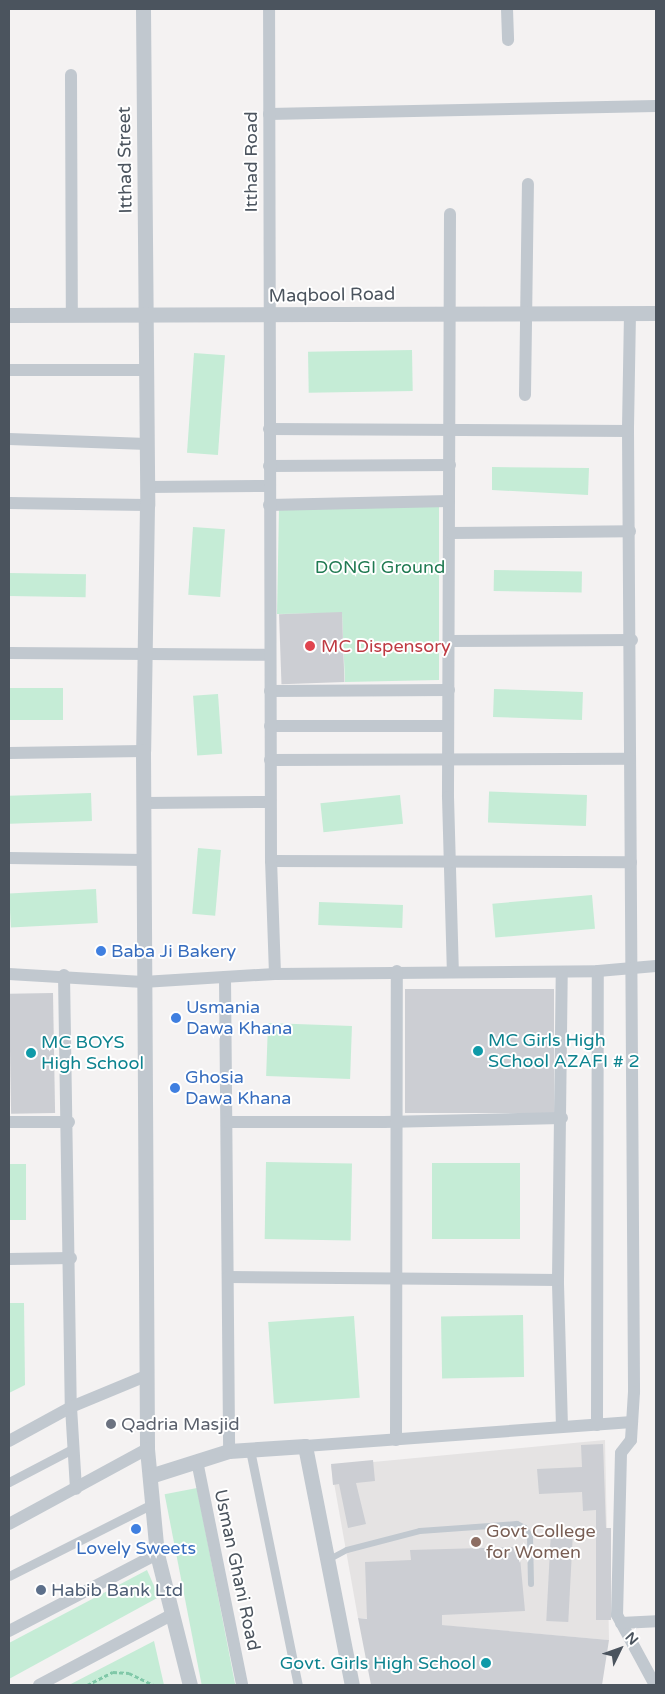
<!DOCTYPE html>
<html>
<head>
<meta charset="utf-8">
<style>
	body { margin:0 }
	#map { position:relative; width:665px; height:1694px; overflow:hidden; background:#f4f2f2; font-family:"Varela Round",sans-serif }
	div>[style] { position:absolute }
	[style*='--x'] { left:calc(var(--x)*1px); top:calc(var(--y)*1px); width:calc(var(--w)*1px); rotate:calc(var(--a)*1deg) }
	.education>* { inset:0; background:#e5e3e3 }
	.green>* { inset:0; background:#c5ecd6; transform-origin:0 0 }
	.building>* { inset:0; background:#ccced3; transform-origin:0 0 }
	.path>* { height:2.5px; margin-top:-1.25px; transform-origin:0; background:repeating-linear-gradient(90deg,#80c8a8 0 4px,transparent 0 6.5px) }
	.service>* { height:6px; margin:-3px; padding:0 3px; transform-origin:3px; border-radius:3px; background:#c1c8cf }
	.pedestrian>* { height:9px; margin:-4.5px; padding:0 4.5px; transform-origin:4.5px; border-radius:4.5px; background:#c1c8cf }
	.minor>* { height:12px; margin:-6px; padding:0 6px; transform-origin:6px; border-radius:6px; background:#c1c8cf }
	.tertiary>* { height:15px; margin:-7.5px; padding:0 7.5px; transform-origin:7.5px; border-radius:7.5px; background:#c1c8cf }
	.dots>* { width:14px; height:14px; translate:-50% -50%; box-sizing:border-box; border:2px solid #fff; border-radius:50% }
	span { translate:-50% -50%; white-space:nowrap; text-align:center; line-height:1.15; -webkit-text-stroke:4px #fff; paint-order:stroke }
	.street-label { font-size:18px; color:#4b545e }
	.park-label { font-size:18px; color:#207a52 }
	.health-label { font-size:18px; color:#be3a42 }
	.left { translate:0 -50%; text-align:left }
	.shop-label { font-size:18px; color:#366cbe }
	.culture-label { font-size:18px; color:#0d838f }
	.right { translate:-100% -50%; text-align:right }
	.worship-label { font-size:18px; color:#5b616d }
	.education-label { font-size:18px; color:#785e54 }
	.service-label { font-size:18px; color:#4e5e75 }
	.frame { position:absolute; inset:0; border:10px solid #4b545e; pointer-events:none }
	.north { position:absolute; left:595px; top:1624px; width:50px; height:50px; -webkit-text-stroke:4px #fff; paint-order:stroke; rotate:48deg; font-size:14px; font-weight:700; line-height:20px; text-align:center; color:#4b545e }
	.north::after { content:''; display:block; margin:auto; width:18px; height:22px; background:#4b545e; clip-path:polygon(50% 0,100% 100%,50% 72%,0 100%) }
</style>
</head>
<body>
<div id="map">
	<div class="education">
		<i style="clip-path:polygon(605px 1440px,609px 1640px,358px 1618px,331px 1466px)"></i>
	</div>
	<div class="green">
		<i style="left:412px;top:350px;width:41px;height:104px;rotate:89deg"></i>
		<i style="left:194px;top:353px;width:31px;height:100px;rotate:4deg"></i>
		<i style="clip-path:polygon(492px 467px,589px 468px,588px 495px,492px 490px)"></i>
		<i style="clip-path:polygon(439px 505px,439px 680px,345px 682px,342px 613px,277px 614px,279px 508px)"></i>
		<i style="left:193px;top:527px;width:32px;height:68px;rotate:4deg"></i>
		<i style="left:494px;top:570px;width:88px;height:21px;rotate:1deg"></i>
		<i style="left:9px;top:573px;width:77px;height:23px;rotate:1deg"></i>
		<i style="left:9px;top:688px;width:54px;height:32px"></i>
		<i style="left:494px;top:689px;width:89px;height:28px;rotate:2deg"></i>
		<i style="left:218px;top:694px;width:60px;height:25px;rotate:86deg"></i>
		<i style="left:91px;top:793px;width:28px;height:82px;rotate:88deg"></i>
		<i style="left:400px;top:795px;width:29px;height:80px;rotate:84deg"></i>
		<i style="left:587px;top:795px;width:31px;height:98px;rotate:92deg"></i>
		<i style="left:198px;top:848px;width:23px;height:66px;rotate:5deg"></i>
		<i style="left:96px;top:889px;width:34px;height:87px;rotate:87deg"></i>
		<i style="left:592px;top:895px;width:34px;height:100px;rotate:85deg"></i>
		<i style="left:403px;top:905px;width:23px;height:84px;rotate:92deg"></i>
		<i style="left:268px;top:1023px;width:84px;height:53px;rotate:2deg"></i>
		<i style="left:266px;top:1162px;width:86px;height:77px;rotate:1deg"></i>
		<i style="left:432px;top:1163px;width:88px;height:76px"></i>
		<i style="left:9px;top:1164px;width:17px;height:56px"></i>
		<i style="clip-path:polygon(9px 1303px,24px 1303px,25px 1385px,9px 1393px)"></i>
		<i style="left:523px;top:1315px;width:62px;height:82px;rotate:89deg"></i>
		<i style="left:354px;top:1316px;width:82px;height:86px;rotate:86deg"></i>
		<i style="left:197px;top:1488px;width:201px;height:33px;rotate:79deg"></i>
		<i style="clip-path:polygon(147px 1570px,159px 1597px,9px 1679px,9px 1643px)"></i>
		<i style="clip-path:polygon(154px 1641px,164px 1685px,69px 1685px)"></i>
	</div>
	<div class="building">
		<i style="left:342px;top:612px;width:70px;height:63px;rotate:88deg"></i>
		<i style="left:405px;top:989px;width:149px;height:124px"></i>
		<i style="left:53px;top:993px;width:120px;height:44px;rotate:89deg"></i>
		<i style="clip-path:polygon(603px 1444px,606px 1528px,611px 1528px,611px 1620px,596px 1620px,596px 1510px,583px 1511px,582px 1492px,539px 1494px,537px 1469px,582px 1467px,581px 1445px)"></i>
		<i style="clip-path:polygon(373px 1460px,375px 1481px,356px 1483px,366px 1524px,348px 1528px,339px 1484px,333px 1485px,331px 1464px)"></i>
		<i style="left:551px;top:1531px;width:22px;height:90px;rotate:3deg"></i>
		<i style="clip-path:polygon(519px 1547px,525px 1611px,442px 1615px,442px 1625px,609px 1640px,602px 1685px,371px 1685px,358px 1618px,367px 1619px,365px 1562px,411px 1560px,410px 1550px)"></i>
	</div>
	<div class="path">
		<i style="--x:87;--y:1685;--w:29;--a:-27"></i>
		<i style="--x:113;--y:1672;--w:16;--a:4"></i>
		<i style="--x:129;--y:1673;--w:28;--a:26"></i>
	</div>
	<div class="service">
		<i style="--x:328;--y:1560;--w:21;--a:-28"></i>
		<i style="--x:347;--y:1550;--w:75;--a:-14.6"></i>
		<i style="--x:420;--y:1531;--w:97;--a:-4.1"></i>
		<i style="--x:517;--y:1524;--w:9;--a:27"></i>
		<i style="--x:525;--y:1528;--w:9;--a:58"></i>
		<i style="--x:530;--y:1536;--w:48;--a:88.8"></i>
	</div>
	<div class="pedestrian">
		<i style="--x:250;--y:1450;--w:240;--a:78.5"></i>
		<i style="--x:9;--y:1482;--w:73;--a:-27.6"></i>
		<i style="--x:9;--y:1576;--w:160;--a:-26.7"></i>
	</div>
	<div class="minor">
		<i style="--x:507;--y:9;--w:31;--a:88"></i>
		<i style="--x:71;--y:75;--w:241;--a:89.8"></i>
		<i style="--x:269;--y:114;--w:387;--a:-1.2"></i>
		<i style="--x:450;--y:214;--w:583;--a:90.2"></i>
		<i style="--x:448;--y:797;--w:174;--a:88.4"></i>
		<i style="--x:630;--y:313;--w:118;--a:91"></i>
		<i style="--x:628;--y:431;--w:961;--a:89.64"></i>
		<i style="--x:634;--y:1392;--w:48;--a:93.6"></i>
		<i style="--x:631;--y:1440;--w:16;--a:128"></i>
		<i style="--x:621;--y:1453;--w:162;--a:91.4"></i>
		<i style="--x:617;--y:1615;--w:80;--a:61.5"></i>
		<i style="--x:9;--y:370;--w:137;--a:0"></i>
		<i style="--x:525;--y:395;--w:211;--a:-89.2"></i>
		<i style="--x:269;--y:429;--w:359;--a:0.3"></i>
		<i style="--x:9;--y:439;--w:138;--a:2.1"></i>
		<i style="--x:269;--y:466;--w:181;--a:-0.3"></i>
		<i style="--x:147;--y:487;--w:122;--a:-0.5"></i>
		<i style="--x:9;--y:503;--w:138;--a:0.8"></i>
		<i style="--x:269;--y:505;--w:180;--a:-1.3"></i>
		<i style="--x:451;--y:533;--w:179;--a:-0.6"></i>
		<i style="--x:449;--y:641;--w:183;--a:-0.3"></i>
		<i style="--x:9;--y:653;--w:261;--a:0.4"></i>
		<i style="--x:270;--y:691;--w:179;--a:-0.3"></i>
		<i style="--x:270;--y:726;--w:178;--a:0"></i>
		<i style="--x:9;--y:753;--w:134;--a:-0.9"></i>
		<i style="--x:270;--y:760;--w:360;--a:-0.2"></i>
		<i style="--x:145;--y:803;--w:125;--a:-0.5"></i>
		<i style="--x:9;--y:858;--w:135;--a:0.8"></i>
		<i style="--x:271;--y:861;--w:360;--a:0.2"></i>
		<i style="--x:9;--y:974;--w:134;--a:3.4"></i>
		<i style="--x:143;--y:982;--w:132;--a:-3.5"></i>
		<i style="--x:275;--y:974;--w:113;--a:-92"></i>
		<i style="--x:271;--y:861;--w:852;--a:-90.13"></i>
		<i style="--x:275;--y:974;--w:323;--a:-0.5"></i>
		<i style="--x:598;--y:971;--w:58;--a:-4.9"></i>
		<i style="--x:64;--y:975;--w:432;--a:89.1"></i>
		<i style="--x:71;--y:1407;--w:82;--a:86.5"></i>
		<i style="--x:225;--y:977;--w:474;--a:89.5"></i>
		<i style="--x:9;--y:1122;--w:60;--a:0"></i>
		<i style="--x:227;--y:1122;--w:157;--a:0"></i>
		<i style="--x:384;--y:1122;--w:178;--a:-1.3"></i>
		<i style="--x:9;--y:1259;--w:62;--a:-0.9"></i>
		<i style="--x:228;--y:1277;--w:330;--a:0.5"></i>
		<i style="--x:597;--y:1425;--w:454;--a:-89.9"></i>
		<i style="--x:562;--y:1427;--w:147;--a:-91.6"></i>
		<i style="--x:558;--y:1280;--w:308;--a:-89.3"></i>
		<i style="--x:396;--y:1440;--w:469;--a:-89.9"></i>
		<i style="--x:9;--y:1441;--w:71;--a:-28.7"></i>
		<i style="--x:71;--y:1407;--w:81;--a:-22.5"></i>
		<i style="--x:305;--y:1446;--w:328;--a:-4.2"></i>
		<i style="--x:197;--y:1461;--w:228;--a:78.6"></i>
		<i style="--x:9;--y:1524;--w:157;--a:-28.5"></i>
		<i style="--x:621;--y:1623;--w:35;--a:-3"></i>
		<i style="--x:9;--y:1631;--w:167;--a:-27.5"></i>
		<i style="--x:39;--y:1685;--w:152;--a:-27.9"></i>
	</div>
	<div class="tertiary">
		<i style="--x:143;--y:9;--w:496;--a:89.5"></i>
		<i style="--x:147;--y:505;--w:246;--a:90.9"></i>
		<i style="--x:143;--y:751;--w:698;--a:89.67"></i>
		<i style="--x:147;--y:1449;--w:105;--a:84.6"></i>
		<i style="--x:157;--y:1554;--w:135;--a:75.9"></i>
		<i style="--x:9;--y:315;--w:647;--a:-0.18"></i>
		<i style="--x:150;--y:1476;--w:83;--a:-17.6"></i>
		<i style="--x:229;--y:1451;--w:76;--a:-3.8"></i>
		<i style="--x:305;--y:1446;--w:244;--a:78.9"></i>
	</div>
	<div class="dots">
		<i style="left:310px;top:646px;background:#e0444e"></i>
		<i style="left:101px;top:951px;background:#3f7fe0"></i>
		<i style="left:176px;top:1018px;background:#3f7fe0"></i>
		<i style="left:478px;top:1051px;background:#0f9aa8"></i>
		<i style="left:31px;top:1053px;background:#0f9aa8"></i>
		<i style="left:175px;top:1088px;background:#3f7fe0"></i>
		<i style="left:111px;top:1424px;background:#6b7280"></i>
		<i style="left:136px;top:1529px;background:#3f7fe0"></i>
		<i style="left:476px;top:1542px;background:#8d6e63"></i>
		<i style="left:41px;top:1590px;background:#5c6f8a"></i>
		<i style="left:486px;top:1663px;background:#0f9aa8"></i>
	</div>
	<div class="street-label">
		<span style="left:125px;top:160px;rotate:-91deg">Itthad Street</span>
		<span style="left:251px;top:162px;rotate:-90deg">Itthad Road</span>
		<span style="left:332px;top:295px;rotate:-1deg">Maqbool Road</span>
		<span style="left:237px;top:1570px;rotate:78deg">Usman Ghani Road</span>
	</div>
	<div class="park-label">
		<span style="left:380px;top:567px">DONGI Ground</span>
	</div>
	<div class="health-label">
		<span class="left" style="left:321px;top:646px">MC Dispensory</span>
	</div>
	<div class="shop-label">
		<span class="left" style="left:111px;top:951px">Baba Ji Bakery</span>
		<span class="left" style="left:186px;top:1018px">Usmania<br>Dawa Khana</span>
		<span class="left" style="left:185px;top:1088px">Ghosia<br>Dawa Khana</span>
		<span style="left:136px;top:1548px">Lovely Sweets</span>
	</div>
	<div class="culture-label">
		<span class="left" style="left:488px;top:1051px">MC Girls High<br>SChool AZAFI # 2</span>
		<span class="left" style="left:41px;top:1053px">MC BOYS<br>High School</span>
		<span class="right" style="left:476px;top:1663px">Govt. Girls High School</span>
	</div>
	<div class="worship-label">
		<span class="left" style="left:121px;top:1424px">Qadria Masjid</span>
	</div>
	<div class="education-label">
		<span class="left" style="left:486px;top:1542px">Govt College<br>for Women</span>
	</div>
	<div class="service-label">
		<span class="left" style="left:51px;top:1590px">Habib Bank Ltd</span>
	</div>
	<div class="frame"></div>
	<div class="north">N</div>
</div>
</body>
</html>
